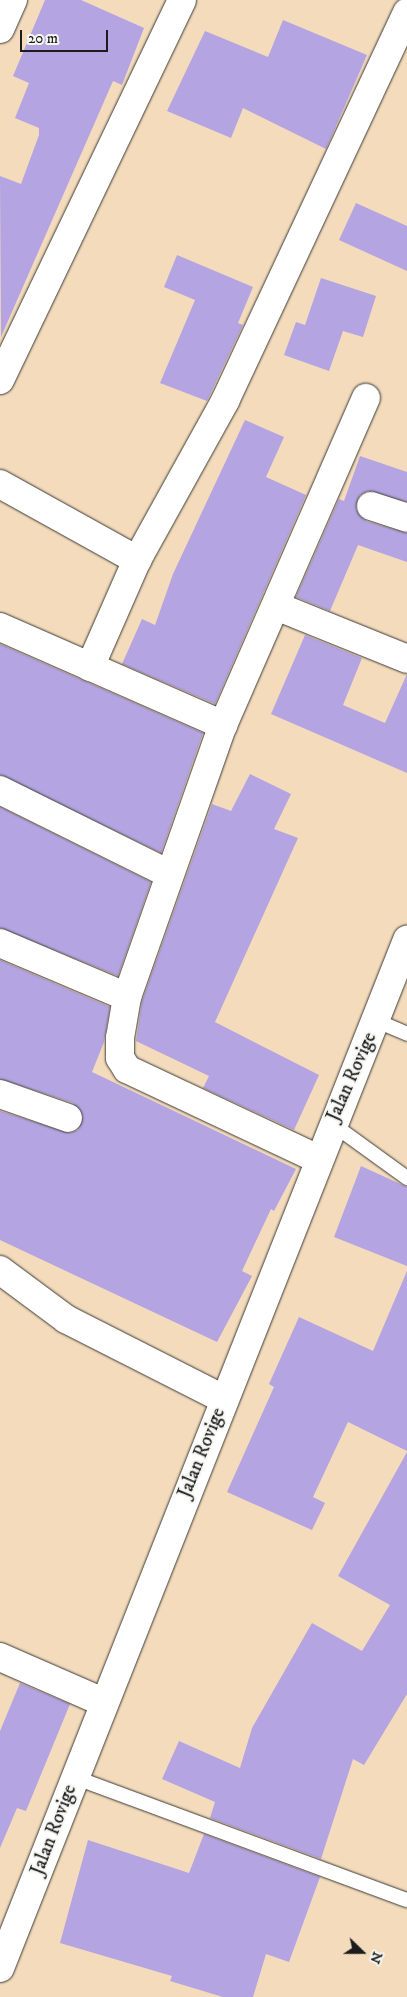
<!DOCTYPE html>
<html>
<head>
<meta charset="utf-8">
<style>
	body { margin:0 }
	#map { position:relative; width:407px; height:1997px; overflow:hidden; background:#f3dbbc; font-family:"IM FELL DW Pica",serif }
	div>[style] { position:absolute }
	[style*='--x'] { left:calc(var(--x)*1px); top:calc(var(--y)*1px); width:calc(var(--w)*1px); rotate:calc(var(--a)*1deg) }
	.building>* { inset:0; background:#b4a4e1 }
	.roads { filter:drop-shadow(0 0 1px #3c3934) drop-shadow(0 0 1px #3c3934) }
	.service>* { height:14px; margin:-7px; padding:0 7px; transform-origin:7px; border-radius:7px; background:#fff }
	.minor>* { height:28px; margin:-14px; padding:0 14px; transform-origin:14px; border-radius:14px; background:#fff }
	span { translate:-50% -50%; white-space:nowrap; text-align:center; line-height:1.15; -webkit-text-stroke:4px #f6f6f2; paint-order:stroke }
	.street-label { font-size:19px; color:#1c1c1c }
	.north { position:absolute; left:337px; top:1927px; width:50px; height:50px; -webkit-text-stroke:4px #f6f6f2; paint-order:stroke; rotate:112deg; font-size:14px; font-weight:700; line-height:20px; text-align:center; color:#1c1c1c }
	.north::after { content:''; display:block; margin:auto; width:18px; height:22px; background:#1c1c1c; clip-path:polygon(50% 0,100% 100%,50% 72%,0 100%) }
	.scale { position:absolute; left:20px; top:30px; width:88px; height:22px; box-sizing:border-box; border:2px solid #1c1c1c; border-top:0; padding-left:6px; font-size:15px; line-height:18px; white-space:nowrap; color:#1c1c1c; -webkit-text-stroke:4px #f6f6f2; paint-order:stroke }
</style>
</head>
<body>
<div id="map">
	<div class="building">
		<i style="clip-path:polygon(45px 0,81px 0,144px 28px,122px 85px,113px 81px,1px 337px,0 176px,21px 184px,39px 135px,39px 128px,15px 118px,29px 83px,13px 76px)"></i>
		<i style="clip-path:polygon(283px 20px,367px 55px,326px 149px,243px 108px,231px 138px,167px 111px,205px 31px,268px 57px)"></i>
		<i style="clip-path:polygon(356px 203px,407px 226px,407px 271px,339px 240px)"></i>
		<i style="clip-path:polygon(177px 255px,253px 287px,238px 323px,243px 325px,207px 401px,160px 383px,195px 300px,164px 287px)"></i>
		<i style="clip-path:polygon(321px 278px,376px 296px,363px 337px,343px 331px,329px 371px,284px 355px,296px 322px,305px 325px)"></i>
		<i style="clip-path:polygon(245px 420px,284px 437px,266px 477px,306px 495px,215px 704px,122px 664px,142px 619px,155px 625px,173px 574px)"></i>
		<i style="clip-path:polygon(360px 456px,407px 472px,407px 502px,368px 491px,360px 495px,356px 509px,366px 521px,407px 533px,407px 562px,358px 545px,330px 611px,296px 597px,339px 499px,344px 501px)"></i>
		<i style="clip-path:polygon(305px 635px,362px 658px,343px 705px,385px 723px,407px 674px,407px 773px,271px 714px)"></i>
		<i style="clip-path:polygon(0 644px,203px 733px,161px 853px,0 775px)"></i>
		<i style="clip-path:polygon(250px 774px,291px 794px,274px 829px,298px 838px,215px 1022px,319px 1075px,294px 1130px,203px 1088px,209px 1076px,136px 1041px,142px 1001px,212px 804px,231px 811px)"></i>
		<i style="clip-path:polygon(0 807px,151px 882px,118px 976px,0 928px)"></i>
		<i style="clip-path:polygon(0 960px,110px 1007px,104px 1042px,92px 1072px,296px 1169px,274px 1211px,271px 1209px,242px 1271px,252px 1276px,217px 1342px,0 1240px,0 1111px,70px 1133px,78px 1130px,83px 1116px,73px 1103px,0 1079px)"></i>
		<i style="clip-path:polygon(361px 1166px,407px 1187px,407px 1266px,334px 1237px)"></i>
		<i style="clip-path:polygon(407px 1271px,407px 1451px,348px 1422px,313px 1497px,325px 1503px,312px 1530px,227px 1492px,274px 1387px,269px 1384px,299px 1317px,373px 1351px)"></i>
		<i style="clip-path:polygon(407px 1452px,407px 1694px,364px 1765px,353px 1759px,321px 1859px,210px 1818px,215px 1802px,162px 1779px,179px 1741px,240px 1768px,252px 1728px,312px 1623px,362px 1651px,390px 1605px,338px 1576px)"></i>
		<i style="clip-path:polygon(20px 1683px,70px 1704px,26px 1811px,17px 1808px,0 1848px,0 1731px)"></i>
		<i style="clip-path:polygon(204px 1834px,320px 1877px,289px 1962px,266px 1954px,253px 1997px,223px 1997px,170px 1981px,172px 1976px,60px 1943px,88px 1840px,189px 1873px)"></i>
	</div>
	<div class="roads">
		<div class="service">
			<i style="--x:377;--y:1021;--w:33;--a:23"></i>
			<i style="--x:331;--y:1123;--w:94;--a:35.9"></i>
			<i style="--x:74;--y:1777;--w:355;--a:20.3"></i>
		</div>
		<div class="minor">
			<i style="--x:0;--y:29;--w:32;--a:-66"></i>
			<i style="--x:0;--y:380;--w:421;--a:-64.4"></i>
			<i style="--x:0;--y:484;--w:157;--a:29"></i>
			<i style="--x:371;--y:506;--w:38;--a:18"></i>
			<i style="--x:276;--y:606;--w:141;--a:22"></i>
			<i style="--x:0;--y:627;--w:244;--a:23.7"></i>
			<i style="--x:90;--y:667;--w:117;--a:-66.3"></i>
			<i style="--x:137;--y:560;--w:182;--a:-61"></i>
			<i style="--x:225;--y:401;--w:429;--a:-64.9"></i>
			<i style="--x:0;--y:790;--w:189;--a:26.4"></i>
			<i style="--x:0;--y:943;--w:138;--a:23"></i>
			<i style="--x:0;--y:1094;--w:72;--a:19.4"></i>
			<i style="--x:318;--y:1159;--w:211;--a:-154.8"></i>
			<i style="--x:127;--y:1069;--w:13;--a:-122"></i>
			<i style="--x:120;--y:1058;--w:20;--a:-90"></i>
			<i style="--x:120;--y:1038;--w:42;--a:-80.3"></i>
			<i style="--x:127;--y:997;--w:288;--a:-70.6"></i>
			<i style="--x:223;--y:725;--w:357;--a:-66.4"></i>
			<i style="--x:0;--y:1270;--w:82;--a:36.6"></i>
			<i style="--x:66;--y:1319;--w:177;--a:26.9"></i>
			<i style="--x:0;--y:1657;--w:112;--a:23.6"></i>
			<i style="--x:0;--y:1968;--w:1106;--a:-68.4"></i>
		</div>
	</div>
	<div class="street-label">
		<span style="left:352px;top:1077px;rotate:-66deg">Jalan Rovige</span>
		<span style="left:202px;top:1453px;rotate:-68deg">Jalan Rovige</span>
		<span style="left:54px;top:1830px;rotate:-69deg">Jalan Rovige</span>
	</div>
	<div class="north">N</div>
	<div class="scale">20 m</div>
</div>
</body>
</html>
